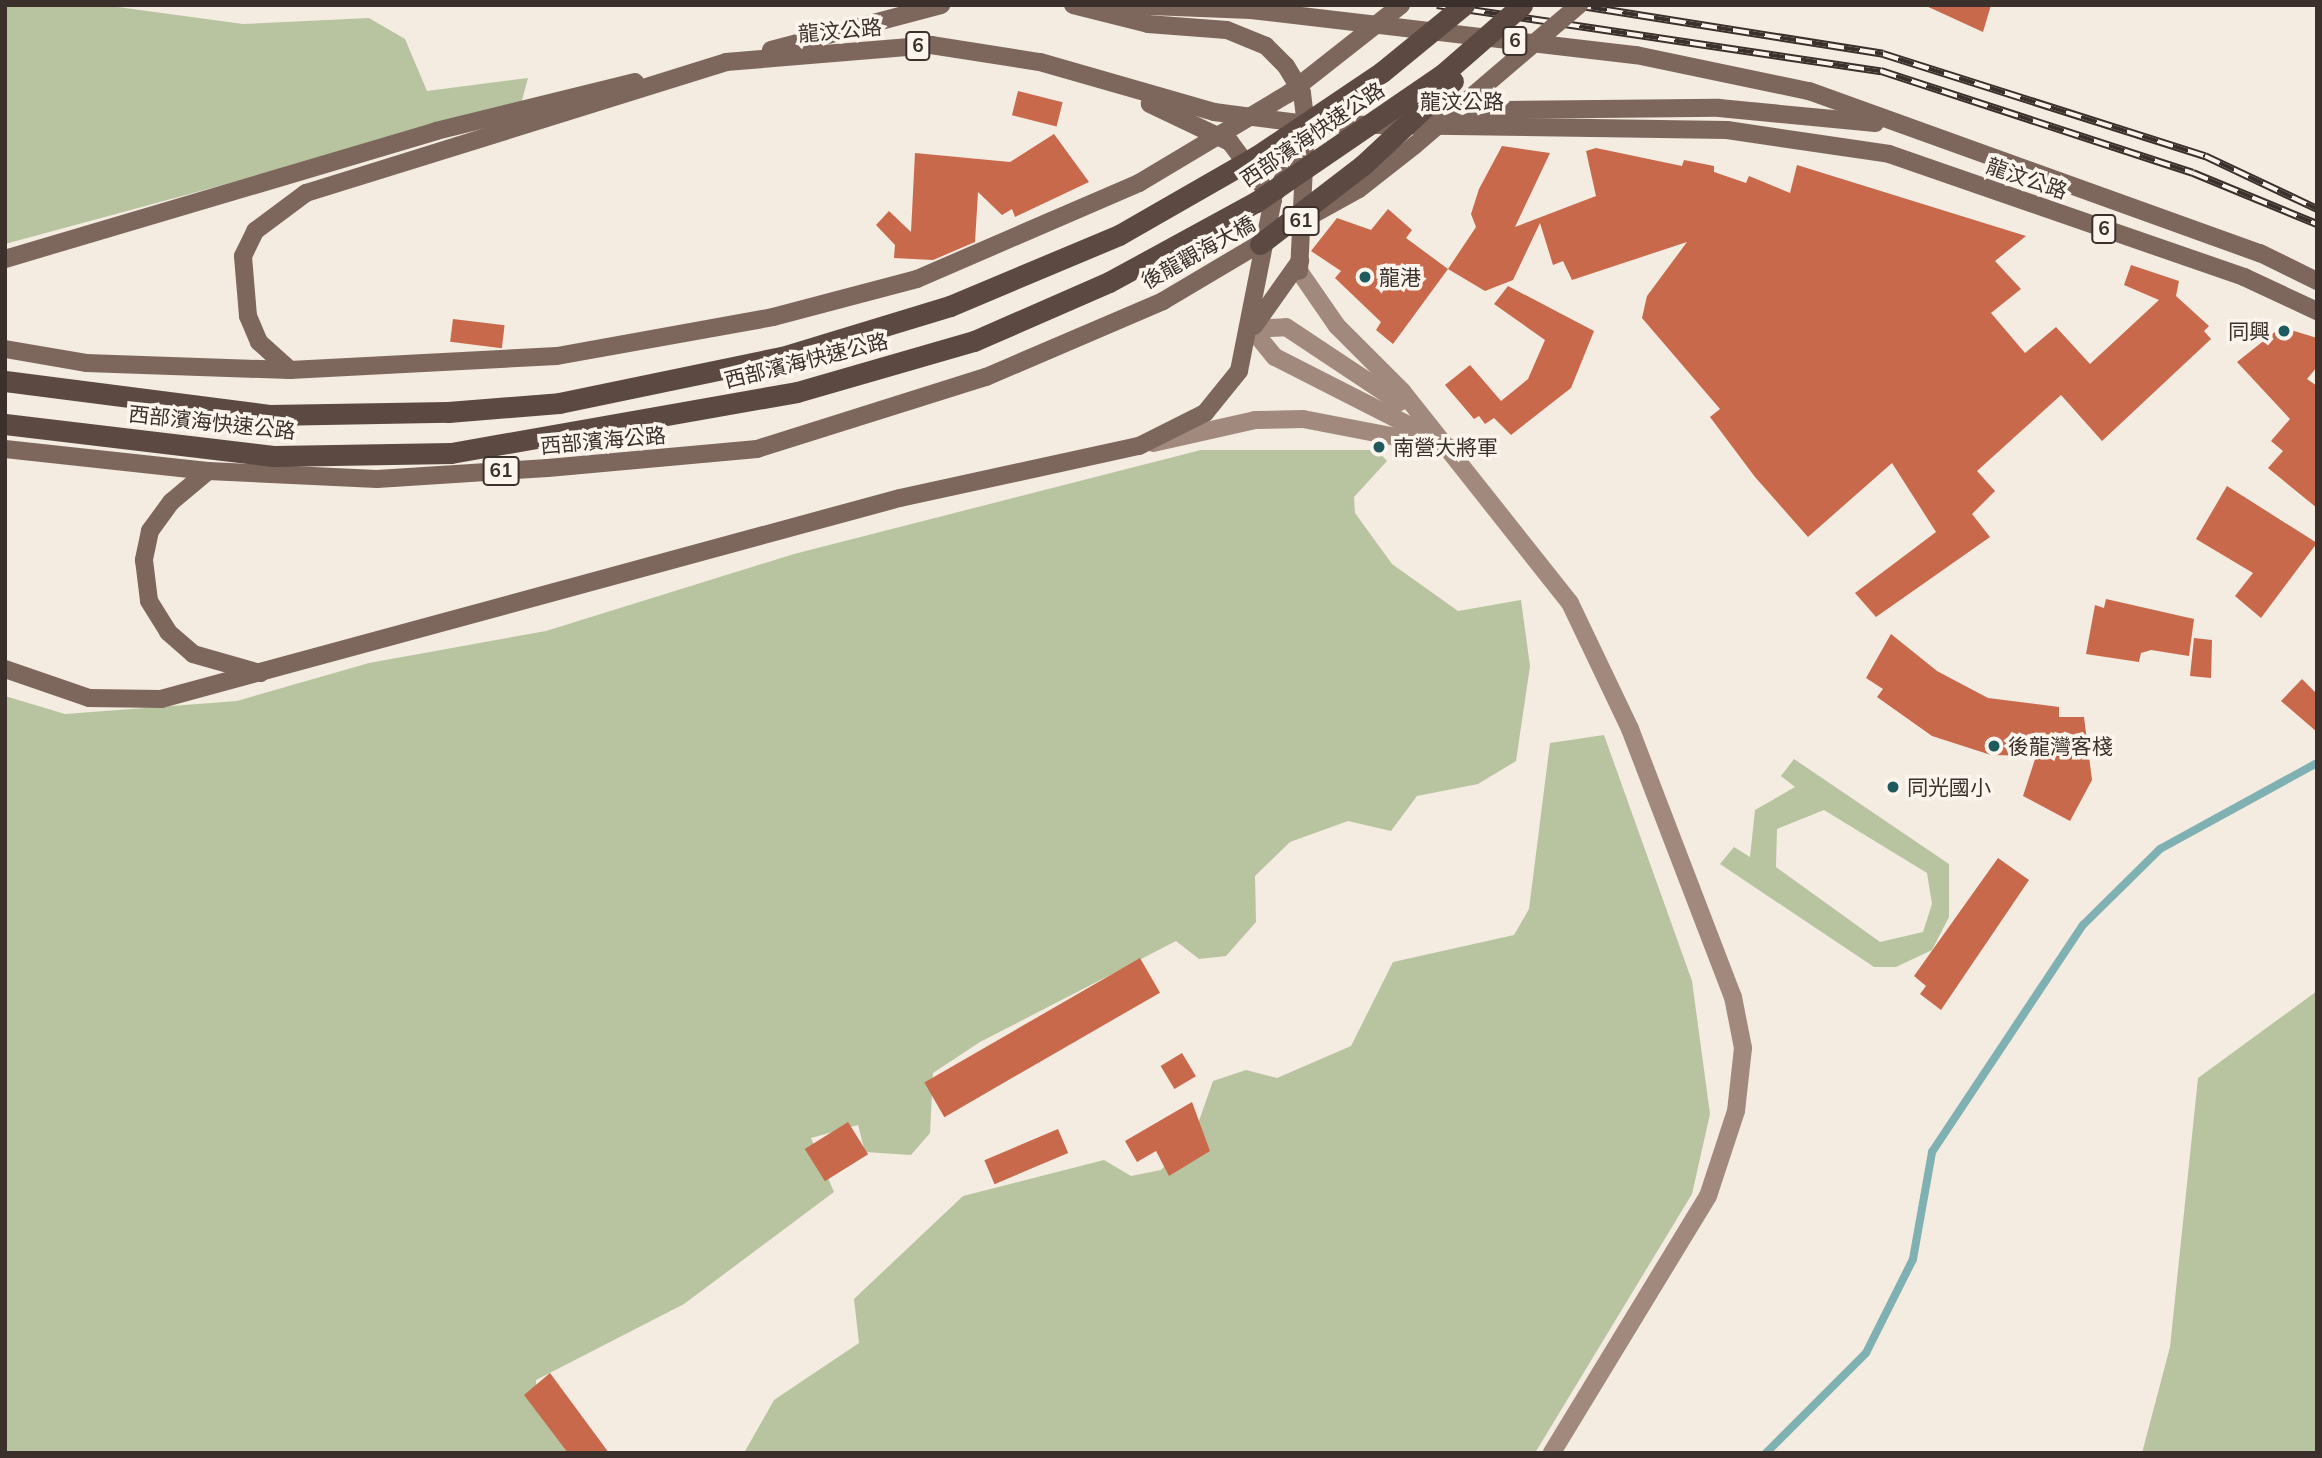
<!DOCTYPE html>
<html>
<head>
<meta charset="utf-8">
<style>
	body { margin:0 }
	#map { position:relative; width:2322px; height:1458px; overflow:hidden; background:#f4ebe1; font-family:Mulish,"Noto Sans TC",sans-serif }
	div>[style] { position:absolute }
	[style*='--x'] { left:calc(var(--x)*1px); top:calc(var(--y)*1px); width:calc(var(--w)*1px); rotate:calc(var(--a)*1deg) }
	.green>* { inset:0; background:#b8c4a0 }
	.stream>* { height:8px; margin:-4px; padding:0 4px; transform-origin:4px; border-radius:4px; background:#7fb0b2 }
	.building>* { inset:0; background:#c8694b; transform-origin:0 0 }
	.secondary>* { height:18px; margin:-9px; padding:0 9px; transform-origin:9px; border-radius:9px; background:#a18a7d }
	.primary>* { height:18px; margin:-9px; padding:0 9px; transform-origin:9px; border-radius:9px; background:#7d675c }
	.highway>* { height:21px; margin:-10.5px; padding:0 10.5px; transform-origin:10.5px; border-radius:10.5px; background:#5c4a42 }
	.rail>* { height:8px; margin-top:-4px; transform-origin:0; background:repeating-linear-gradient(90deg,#fbf5ee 0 16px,#3b302b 0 32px); box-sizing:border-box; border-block:2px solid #3b302b }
	.primary-bridge>* { height:18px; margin:-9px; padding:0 9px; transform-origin:9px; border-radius:9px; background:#7d675c }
	.highway-bridge>* { height:21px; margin:-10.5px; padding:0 10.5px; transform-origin:10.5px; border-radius:10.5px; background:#5c4a42 }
	.dots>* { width:19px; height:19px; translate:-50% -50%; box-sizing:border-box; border:4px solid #fbf5ee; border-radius:50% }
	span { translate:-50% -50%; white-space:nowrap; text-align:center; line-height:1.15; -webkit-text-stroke:7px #fbf5ee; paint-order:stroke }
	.shield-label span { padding:2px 5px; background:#fbf5ee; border:2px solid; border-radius:5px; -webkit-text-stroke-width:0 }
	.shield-label { font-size:19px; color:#3b302b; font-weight:700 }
	.street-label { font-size:21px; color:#3b302b }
	.poi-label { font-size:21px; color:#3b302b }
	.left { translate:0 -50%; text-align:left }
	.right { translate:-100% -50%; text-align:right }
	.frame { position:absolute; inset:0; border:7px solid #3b302b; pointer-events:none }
</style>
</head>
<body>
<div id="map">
	<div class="green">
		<i style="clip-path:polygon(5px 5px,103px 5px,243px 24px,369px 18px,405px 39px,427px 91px,528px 78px,521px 104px,5px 244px)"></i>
		<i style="clip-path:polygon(1201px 450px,1377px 450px,1387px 461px,1354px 497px,1355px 513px,1392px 564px,1458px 611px,1521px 600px,1530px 666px,1516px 761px,1478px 784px,1417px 796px,1391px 831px,1348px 821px,1290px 842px,1255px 876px,1256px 922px,1226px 956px,1199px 959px,1176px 941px,980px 1042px,933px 1073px,930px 1133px,911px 1155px,865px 1152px,858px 1125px,811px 1138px,834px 1192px,684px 1304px,536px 1380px,536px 1409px,569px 1453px,5px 1453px,5px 696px,65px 714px,237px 701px,369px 663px,546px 631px,794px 554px)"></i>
		<i style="clip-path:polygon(1604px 735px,1692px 981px,1710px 1114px,1692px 1194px,1535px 1453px,744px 1453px,774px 1400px,859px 1343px,854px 1299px,963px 1196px,1104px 1160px,1131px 1176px,1161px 1170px,1194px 1135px,1213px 1081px,1246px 1070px,1277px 1078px,1351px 1046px,1393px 962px,1514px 935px,1529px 909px,1550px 743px)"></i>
		<i style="clip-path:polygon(evenodd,1794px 759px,1949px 864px,1949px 917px,1932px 950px,1896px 967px,1874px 967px,1720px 864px,1734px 847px,1750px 857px,1755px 810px,1795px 787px,1781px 776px,1794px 759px,1824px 810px,1927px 873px,1932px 904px,1923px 932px,1880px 942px,1776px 867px,1777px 829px,1824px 810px)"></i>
		<i style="clip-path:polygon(2317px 991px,2317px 1453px,2142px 1453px,2170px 1347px,2198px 1078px)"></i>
	</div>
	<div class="stream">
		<i style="--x:1766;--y:1453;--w:141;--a:-45"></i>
		<i style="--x:1866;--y:1353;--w:105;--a:-63.4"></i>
		<i style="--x:1913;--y:1259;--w:109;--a:-79.9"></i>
		<i style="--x:1932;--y:1152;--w:273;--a:-56.4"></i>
		<i style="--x:2083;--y:925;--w:108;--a:-44.6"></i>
		<i style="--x:2160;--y:849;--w:179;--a:-28.7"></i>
	</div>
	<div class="building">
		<i style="clip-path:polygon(1924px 5px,1991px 5px,1983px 32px)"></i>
		<i style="left:1018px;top:91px;width:46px;height:25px;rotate:14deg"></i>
		<i style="clip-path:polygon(1054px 134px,1089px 182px,1015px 217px,1012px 209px,1002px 215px,978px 192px,975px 242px,933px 260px,894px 258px,895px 245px,876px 225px,889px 211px,911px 232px,915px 153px,1010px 162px)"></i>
		<i style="clip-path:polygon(1502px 146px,1550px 153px,1515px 227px,1596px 196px,1586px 151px,1596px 148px,1682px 166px,1684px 160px,1714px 166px,1714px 172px,1746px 183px,1749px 176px,1790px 193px,1797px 165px,2026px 236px,1995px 261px,2021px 289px,1991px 313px,2025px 353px,2056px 327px,2090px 364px,2159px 300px,2124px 285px,2131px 265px,2179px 281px,2176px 296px,2209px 326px,2204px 331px,2211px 339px,2102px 441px,2061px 395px,1977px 471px,1995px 491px,1972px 514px,1990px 537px,1876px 617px,1855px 593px,1936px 532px,1892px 463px,1808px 537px,1755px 477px,1710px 417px,1720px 409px,1642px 318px,1647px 296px,1687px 242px,1572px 280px,1563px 261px,1553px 265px,1540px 223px,1513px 280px,1485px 291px,1448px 269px,1476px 227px,1471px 214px,1479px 189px)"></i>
		<i style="clip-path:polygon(1388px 209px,1412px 230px,1406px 238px,1448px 269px,1393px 344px,1376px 330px,1381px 322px,1335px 278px,1341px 271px,1311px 251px,1337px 218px,1371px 230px)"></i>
		<i style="clip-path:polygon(1508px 286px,1594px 331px,1571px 388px,1511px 435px,1494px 418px,1485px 424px,1479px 416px,1474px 419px,1445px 385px,1470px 365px,1501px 401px,1528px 379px,1545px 340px,1494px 304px)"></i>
		<i style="left:453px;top:319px;width:52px;height:23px;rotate:7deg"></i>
		<i style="clip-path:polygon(2281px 327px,2317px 338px,2317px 367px,2307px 379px,2317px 386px,2317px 508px,2268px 468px,2283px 451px,2271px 441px,2290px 419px,2237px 362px)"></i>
		<i style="clip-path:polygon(2227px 486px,2317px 543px,2261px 618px,2235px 596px,2253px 573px,2196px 539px)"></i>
		<i style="clip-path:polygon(2106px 599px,2194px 619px,2189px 656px,2151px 650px,2141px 653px,2139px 662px,2086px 654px,2095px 605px,2104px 608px)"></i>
		<i style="clip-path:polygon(1891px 634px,1937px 671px,1988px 698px,2059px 707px,2059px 717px,2084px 717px,2092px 780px,2070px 821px,2023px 796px,2036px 756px,1991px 755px,1932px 736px,1877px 697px,1883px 689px,1866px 678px)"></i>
		<i style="clip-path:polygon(2194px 638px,2212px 640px,2211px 678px,2190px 676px)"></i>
		<i style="clip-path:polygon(2302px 679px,2317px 694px,2317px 732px,2281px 701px)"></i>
		<i style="clip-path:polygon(1998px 858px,2029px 880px,1941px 1010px,1920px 994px,1926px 986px,1914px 976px)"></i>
		<i style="left:1140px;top:958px;width:40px;height:249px;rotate:60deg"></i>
		<i style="left:1182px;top:1053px;width:27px;height:25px;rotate:59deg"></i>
		<i style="clip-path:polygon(1192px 1102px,1210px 1151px,1169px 1176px,1156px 1151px,1137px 1162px,1125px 1141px)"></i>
		<i style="left:848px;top:1122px;width:38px;height:51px;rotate:58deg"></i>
		<i style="left:1058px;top:1129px;width:26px;height:80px;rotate:67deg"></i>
		<i style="clip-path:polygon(550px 1373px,609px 1453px,568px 1453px,524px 1395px)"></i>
	</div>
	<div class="secondary">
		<i style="--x:1299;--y:271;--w:67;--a:55.4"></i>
		<i style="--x:1337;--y:326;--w:92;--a:45"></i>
		<i style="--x:1402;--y:391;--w:270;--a:51.6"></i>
		<i style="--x:1570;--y:603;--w:140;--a:64.5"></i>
		<i style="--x:1630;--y:729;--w:287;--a:69"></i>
		<i style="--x:1733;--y:997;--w:52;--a:78.9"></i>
		<i style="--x:1743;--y:1048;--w:63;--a:96.3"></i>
		<i style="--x:1736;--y:1111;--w:89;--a:108.2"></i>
		<i style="--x:1708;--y:1196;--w:301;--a:121.3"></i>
		<i style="--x:1252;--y:329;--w:34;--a:-3"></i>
		<i style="--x:1286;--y:327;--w:136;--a:33.6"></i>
		<i style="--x:1252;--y:329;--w:36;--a:51"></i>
		<i style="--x:1275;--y:357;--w:174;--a:27"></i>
		<i style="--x:1153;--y:443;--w:105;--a:-12.7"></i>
		<i style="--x:1255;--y:420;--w:48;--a:-1.2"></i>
		<i style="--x:1303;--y:419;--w:148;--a:10.9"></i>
	</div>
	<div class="primary">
		<i style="--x:1073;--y:5;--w:77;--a:14.2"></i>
		<i style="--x:1148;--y:24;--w:79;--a:4.3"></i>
		<i style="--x:1227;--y:30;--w:42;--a:22.3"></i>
		<i style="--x:1266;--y:46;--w:28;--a:45"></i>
		<i style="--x:1286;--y:66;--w:31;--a:59"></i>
		<i style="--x:1302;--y:93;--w:31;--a:83"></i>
		<i style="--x:1306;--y:124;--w:147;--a:92.7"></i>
		<i style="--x:1125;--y:5;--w:126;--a:2.3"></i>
		<i style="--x:1251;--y:10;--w:388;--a:6.7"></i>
		<i style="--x:1636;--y:55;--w:177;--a:11.8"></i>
		<i style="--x:1809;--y:91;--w:479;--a:19.8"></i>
		<i style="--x:2260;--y:253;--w:64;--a:26.2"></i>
		<i style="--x:771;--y:50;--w:176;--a:-14.8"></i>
		<i style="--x:1414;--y:111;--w:305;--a:-0.6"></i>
		<i style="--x:1719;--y:108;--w:157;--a:5.5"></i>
		<i style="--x:1277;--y:191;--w:75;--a:-63.8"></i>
		<i style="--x:5;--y:259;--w:450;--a:-16.5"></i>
		<i style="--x:436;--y:131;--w:205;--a:-13.8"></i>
		<i style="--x:1254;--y:326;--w:80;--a:-54.7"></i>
		<i style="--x:5;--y:349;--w:82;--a:9.8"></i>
		<i style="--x:86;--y:363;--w:204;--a:2"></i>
		<i style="--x:290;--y:370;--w:267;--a:-3"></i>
		<i style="--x:557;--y:356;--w:219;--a:-10.2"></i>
		<i style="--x:773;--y:317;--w:149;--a:-14.8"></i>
		<i style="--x:290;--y:370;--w:42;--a:-137.9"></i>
		<i style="--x:259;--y:342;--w:28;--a:-113"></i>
		<i style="--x:248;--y:316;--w:60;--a:-94.8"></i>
		<i style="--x:243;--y:256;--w:28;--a:-64"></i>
		<i style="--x:255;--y:231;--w:64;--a:-36.7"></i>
		<i style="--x:306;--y:193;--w:440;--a:-17.3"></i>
		<i style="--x:726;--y:62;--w:206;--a:-4.7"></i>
		<i style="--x:931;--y:45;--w:110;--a:8.9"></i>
		<i style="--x:1040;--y:62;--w:181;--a:16"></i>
		<i style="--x:1214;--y:112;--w:93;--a:7.4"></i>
		<i style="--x:1306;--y:124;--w:421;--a:0.8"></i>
		<i style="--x:1727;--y:130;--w:164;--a:8.4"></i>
		<i style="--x:1889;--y:154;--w:376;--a:19.1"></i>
		<i style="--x:2244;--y:277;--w:81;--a:25"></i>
		<i style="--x:5;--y:449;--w:204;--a:6.2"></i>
		<i style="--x:208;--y:471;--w:169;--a:2.7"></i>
		<i style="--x:377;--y:479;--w:171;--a:-3.7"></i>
		<i style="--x:548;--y:468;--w:210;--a:-5.2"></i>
		<i style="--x:757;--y:449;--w:240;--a:-17.5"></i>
		<i style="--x:208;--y:471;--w:48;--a:140"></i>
		<i style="--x:171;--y:502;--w:36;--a:126"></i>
		<i style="--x:150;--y:531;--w:30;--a:102"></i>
		<i style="--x:144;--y:560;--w:41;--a:83"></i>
		<i style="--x:149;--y:601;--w:36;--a:58"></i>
		<i style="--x:168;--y:632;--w:33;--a:41"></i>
		<i style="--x:193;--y:654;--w:70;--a:15.8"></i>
		<i style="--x:5;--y:669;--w:89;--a:19"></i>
		<i style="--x:89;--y:698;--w:72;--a:0.8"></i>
		<i style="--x:161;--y:699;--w:766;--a:-15.22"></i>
		<i style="--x:900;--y:498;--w:245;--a:-12.3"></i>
		<i style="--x:1139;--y:446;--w:74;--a:-26.6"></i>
		<i style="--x:1205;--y:413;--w:54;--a:-51"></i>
		<i style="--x:1239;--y:371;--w:174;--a:-78.8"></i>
		<i style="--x:1273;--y:200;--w:72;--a:-126.6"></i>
		<i style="--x:1230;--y:142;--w:89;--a:-154.6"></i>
	</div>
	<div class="highway">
		<i style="--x:5;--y:381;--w:266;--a:7.3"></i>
		<i style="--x:269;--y:415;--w:179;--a:-1"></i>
		<i style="--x:448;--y:412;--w:111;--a:-4.6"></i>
		<i style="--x:559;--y:403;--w:228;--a:-11.7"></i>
		<i style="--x:782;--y:357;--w:176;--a:-16.9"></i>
		<i style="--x:5;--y:424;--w:272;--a:6.8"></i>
		<i style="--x:275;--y:456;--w:176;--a:-1"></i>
		<i style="--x:451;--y:453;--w:351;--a:-10"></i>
		<i style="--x:797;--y:392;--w:184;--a:-16.1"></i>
	</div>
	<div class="rail">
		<i style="--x:1437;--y:5;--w:449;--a:8.5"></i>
		<i style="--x:1881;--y:71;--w:328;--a:18.1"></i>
		<i style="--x:2193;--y:173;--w:134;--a:22.4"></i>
		<i style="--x:1575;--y:5;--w:312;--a:9"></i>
		<i style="--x:1883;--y:54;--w:338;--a:17.6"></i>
		<i style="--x:2205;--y:156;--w:124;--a:25.3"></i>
	</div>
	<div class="primary-bridge">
		<i style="--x:1305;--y:219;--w:62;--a:-29.1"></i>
		<i style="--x:1359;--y:189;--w:71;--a:-38.2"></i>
		<i style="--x:1415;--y:145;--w:216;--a:-40.5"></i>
		<i style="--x:917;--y:279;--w:242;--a:-23.4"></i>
		<i style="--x:1139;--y:183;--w:174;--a:-30.9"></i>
		<i style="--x:1288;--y:94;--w:144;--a:-38.2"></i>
		<i style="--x:986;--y:377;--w:193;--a:-23.2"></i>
		<i style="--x:1163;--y:301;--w:126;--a:-30.7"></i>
	</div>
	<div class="highway-bridge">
		<i style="--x:1260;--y:244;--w:130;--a:-37.5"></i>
		<i style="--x:1363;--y:165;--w:123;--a:-43"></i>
		<i style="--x:950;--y:306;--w:183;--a:-22.8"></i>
		<i style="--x:1119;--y:235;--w:159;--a:-29.8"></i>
		<i style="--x:1257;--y:156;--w:151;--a:-33.9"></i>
		<i style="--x:1382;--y:72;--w:106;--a:-39.3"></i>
		<i style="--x:974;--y:341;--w:147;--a:-23.6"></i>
		<i style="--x:1109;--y:282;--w:167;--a:-28.6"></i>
		<i style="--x:1256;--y:202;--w:227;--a:-34.4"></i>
		<i style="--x:1443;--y:74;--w:105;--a:-41.1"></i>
	</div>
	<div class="dots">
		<i style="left:1365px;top:277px;background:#1f5a5e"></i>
		<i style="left:2284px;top:331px;background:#1f5a5e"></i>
		<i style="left:1379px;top:447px;background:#1f5a5e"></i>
		<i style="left:1994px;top:746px;background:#1f5a5e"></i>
		<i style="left:1893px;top:787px;background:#1f5a5e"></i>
	</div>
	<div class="shield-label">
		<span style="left:1515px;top:41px">6</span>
		<span style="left:918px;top:46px">6</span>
		<span style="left:1301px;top:221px">61</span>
		<span style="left:2104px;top:229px">6</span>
		<span style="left:501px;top:471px">61</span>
	</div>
	<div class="street-label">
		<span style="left:840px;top:30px;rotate:-5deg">龍汶公路</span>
		<span style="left:1462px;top:101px">龍汶公路</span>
		<span style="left:1312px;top:134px;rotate:-34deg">西部濱海快速公路</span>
		<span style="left:2027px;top:178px;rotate:19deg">龍汶公路</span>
		<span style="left:1198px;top:252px;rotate:-29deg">後龍觀海大橋</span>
		<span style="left:806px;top:360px;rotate:-14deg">西部濱海快速公路</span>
		<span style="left:212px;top:422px;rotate:6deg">西部濱海快速公路</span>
		<span style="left:603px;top:440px;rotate:-5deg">西部濱海公路</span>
	</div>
	<div class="poi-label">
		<span class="left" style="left:1379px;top:277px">龍港</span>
		<span class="right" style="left:2270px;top:331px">同興</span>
		<span class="left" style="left:1393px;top:447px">南營大將軍</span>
		<span class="left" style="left:2008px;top:746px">後龍灣客棧</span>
		<span class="left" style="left:1907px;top:787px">同光國小</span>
	</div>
	<div class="frame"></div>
</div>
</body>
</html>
